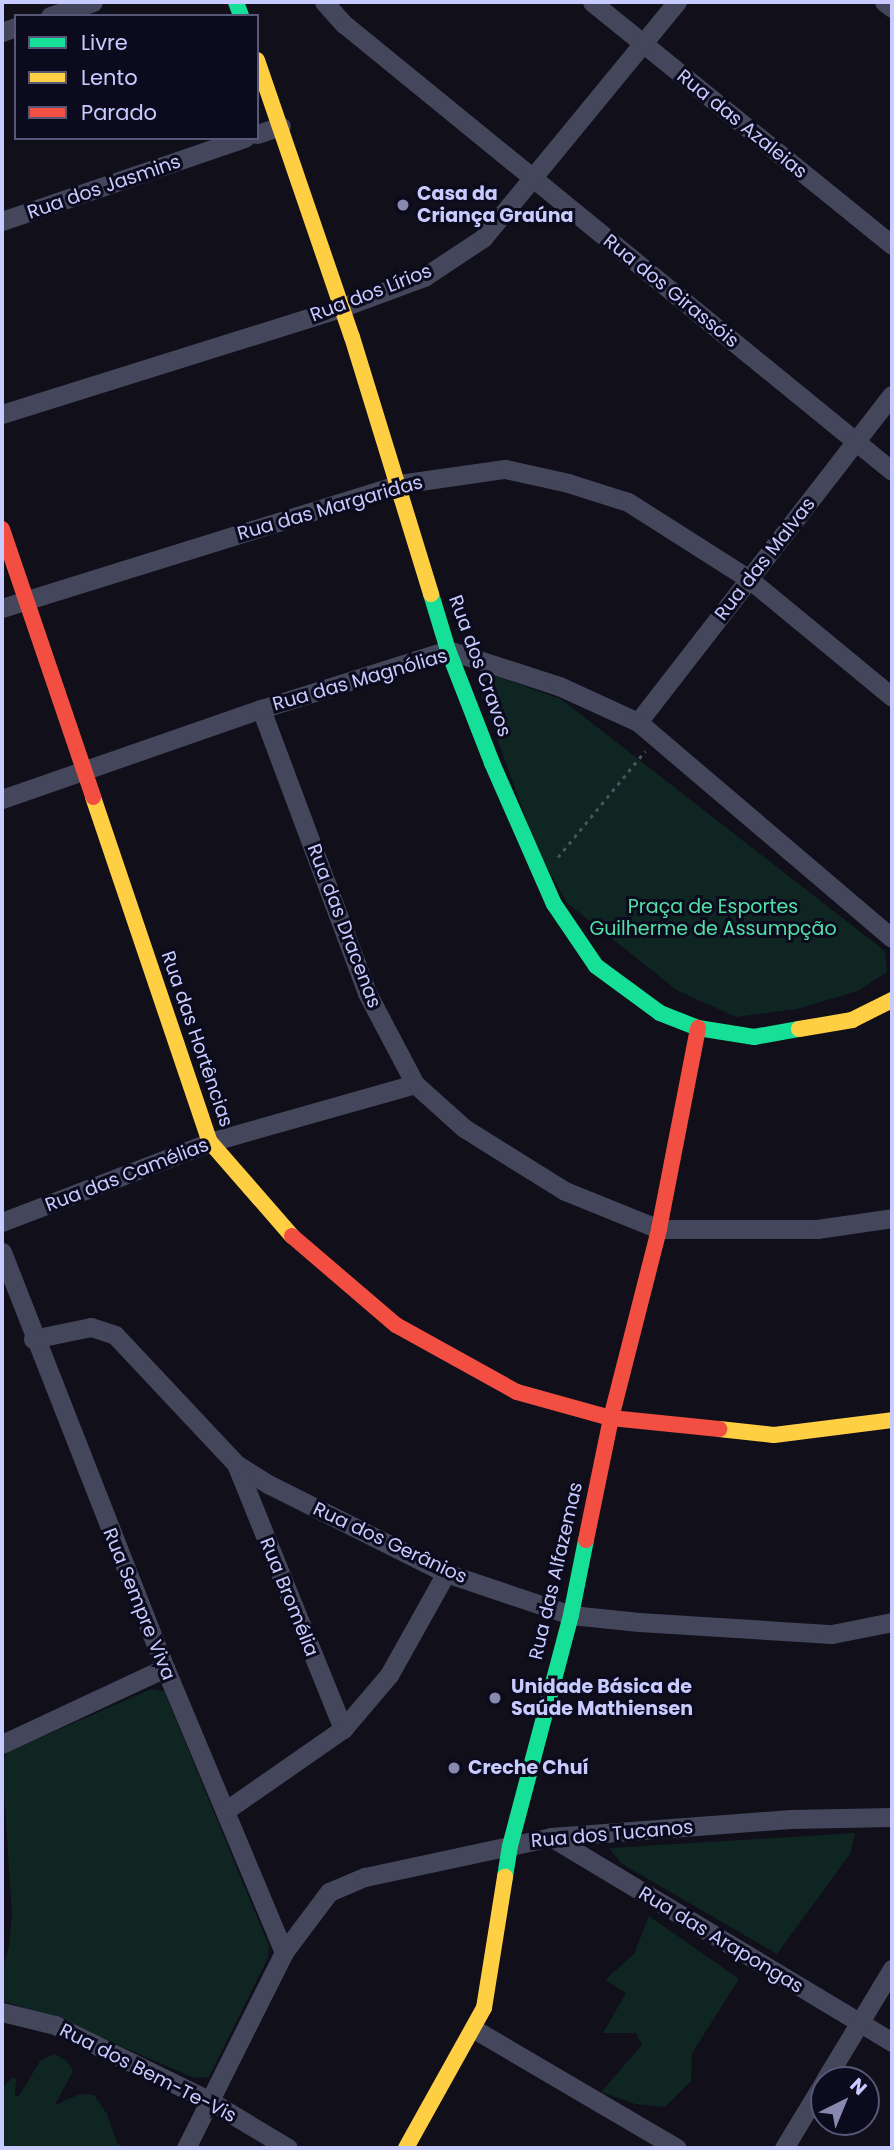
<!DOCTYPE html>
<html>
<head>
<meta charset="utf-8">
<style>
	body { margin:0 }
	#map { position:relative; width:894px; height:2150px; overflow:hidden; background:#100f1a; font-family:Poppins,sans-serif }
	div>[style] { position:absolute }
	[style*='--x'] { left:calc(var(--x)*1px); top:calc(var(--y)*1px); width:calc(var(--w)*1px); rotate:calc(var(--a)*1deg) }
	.green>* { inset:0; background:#0e2522 }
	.path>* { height:2.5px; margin-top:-1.25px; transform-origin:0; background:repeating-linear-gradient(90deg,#44565f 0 3.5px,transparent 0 8.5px) }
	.street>* { height:19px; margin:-9.5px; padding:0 9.5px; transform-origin:9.5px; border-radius:9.5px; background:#44465b }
	.fast>* { height:16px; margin:-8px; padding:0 8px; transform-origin:8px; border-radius:8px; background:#16e098 }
	.slow>* { height:16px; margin:-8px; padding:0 8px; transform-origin:8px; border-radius:8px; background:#ffcf43 }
	.jam>* { height:16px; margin:-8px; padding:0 8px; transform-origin:8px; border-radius:8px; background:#f24e42 }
	.dots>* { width:19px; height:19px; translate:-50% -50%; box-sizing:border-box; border:4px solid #0c0b1e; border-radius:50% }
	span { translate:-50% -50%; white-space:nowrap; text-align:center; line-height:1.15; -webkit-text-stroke:6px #0c0b1e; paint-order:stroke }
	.street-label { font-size:19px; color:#c8cbff }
	.poi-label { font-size:19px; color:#c8cbff; font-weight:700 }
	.left { translate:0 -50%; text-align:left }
	.park-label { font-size:19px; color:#53e0a7 }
	.frame { position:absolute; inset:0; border:4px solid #c8cbff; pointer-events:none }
	.legend { position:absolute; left:14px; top:14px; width:245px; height:126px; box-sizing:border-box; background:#0c0b1e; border:2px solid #575878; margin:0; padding:9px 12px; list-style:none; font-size:21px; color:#c8cbff }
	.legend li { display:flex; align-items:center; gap:14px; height:35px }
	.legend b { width:35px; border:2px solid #575878 }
	.north { position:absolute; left:810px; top:2066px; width:70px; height:70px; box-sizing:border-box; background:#0c0b1e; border:2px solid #575878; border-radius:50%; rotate:43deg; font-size:19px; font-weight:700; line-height:28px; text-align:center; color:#c8cbff }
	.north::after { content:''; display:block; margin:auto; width:24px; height:32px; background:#8889af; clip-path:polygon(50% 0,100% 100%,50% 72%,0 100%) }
</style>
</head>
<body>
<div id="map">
	<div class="green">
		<i style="clip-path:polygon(484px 672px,561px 699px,885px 951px,887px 972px,858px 991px,797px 1009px,736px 1017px,678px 991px,567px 903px,538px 852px,476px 680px)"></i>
		<i style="clip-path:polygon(151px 1689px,164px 1691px,269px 1946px,268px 1958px,209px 2077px,194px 2078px,54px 2017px,2px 2001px,2px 1970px,9px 1947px,12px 1914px,2px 1760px,8px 1752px)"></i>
		<i style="clip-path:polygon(855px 1833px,850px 1854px,777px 1954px,622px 1864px,609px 1848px)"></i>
		<i style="clip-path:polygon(649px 1916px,739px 1979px,692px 2053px,691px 2081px,665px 2107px,635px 2104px,601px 2092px,642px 2045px,636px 2033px,603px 2033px,626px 1993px,605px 1980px,634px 1954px)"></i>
		<i style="clip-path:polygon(54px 2054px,67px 2061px,73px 2071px,55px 2105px,80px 2094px,94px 2095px,107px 2114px,117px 2143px,124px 2148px,2px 2148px,2px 2088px,13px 2077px,16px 2079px,15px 2096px,19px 2096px,40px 2061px)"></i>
	</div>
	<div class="path">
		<i style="--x:558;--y:857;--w:137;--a:-50.6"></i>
	</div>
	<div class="street">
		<i style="--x:324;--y:2;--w:30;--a:48"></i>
		<i style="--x:344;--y:24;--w:707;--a:39.2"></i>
		<i style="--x:592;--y:2;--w:386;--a:39"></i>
		<i style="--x:884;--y:2;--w:10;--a:37"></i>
		<i style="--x:50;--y:16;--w:45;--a:-18"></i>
		<i style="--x:2;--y:32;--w:15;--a:-20"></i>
		<i style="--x:257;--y:134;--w:25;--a:-18"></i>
		<i style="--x:2;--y:221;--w:257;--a:-18.9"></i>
		<i style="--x:2;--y:414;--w:354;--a:-17.4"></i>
		<i style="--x:340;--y:308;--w:90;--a:-20.3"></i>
		<i style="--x:424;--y:277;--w:71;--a:-33.5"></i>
		<i style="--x:483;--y:238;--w:306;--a:-50.6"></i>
		<i style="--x:2;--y:608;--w:416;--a:-17.3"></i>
		<i style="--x:399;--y:484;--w:107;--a:-8.1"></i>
		<i style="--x:505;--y:469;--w:65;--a:12.5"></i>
		<i style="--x:568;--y:483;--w:63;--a:17.6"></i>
		<i style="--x:628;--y:502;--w:143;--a:32.5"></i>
		<i style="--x:749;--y:579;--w:185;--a:39.5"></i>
		<i style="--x:261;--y:709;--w:303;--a:69.5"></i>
		<i style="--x:367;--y:993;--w:103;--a:62.2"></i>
		<i style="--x:415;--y:1084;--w:66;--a:41.9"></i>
		<i style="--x:464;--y:1128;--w:119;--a:32"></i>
		<i style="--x:565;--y:1191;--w:101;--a:22"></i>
		<i style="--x:659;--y:1229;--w:158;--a:0"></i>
		<i style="--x:817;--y:1229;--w:76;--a:-8.3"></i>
		<i style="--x:638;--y:722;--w:414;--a:-52.2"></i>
		<i style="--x:2;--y:799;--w:274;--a:-19.2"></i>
		<i style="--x:261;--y:709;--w:196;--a:-17.5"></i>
		<i style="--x:448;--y:650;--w:117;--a:18"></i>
		<i style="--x:559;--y:686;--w:87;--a:24.5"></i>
		<i style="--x:638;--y:722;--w:333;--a:40.4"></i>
		<i style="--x:2;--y:1222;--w:223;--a:-21"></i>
		<i style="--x:210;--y:1142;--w:213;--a:-15.8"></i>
		<i style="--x:2;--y:1252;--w:447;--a:68.6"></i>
		<i style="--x:165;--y:1668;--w:308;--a:67.3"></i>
		<i style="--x:33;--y:1339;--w:59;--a:-11.7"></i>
		<i style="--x:91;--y:1327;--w:25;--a:18"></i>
		<i style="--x:115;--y:1335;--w:177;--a:46.8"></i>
		<i style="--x:236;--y:1464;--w:40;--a:32"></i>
		<i style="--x:270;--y:1485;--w:197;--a:26.6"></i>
		<i style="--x:446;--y:1573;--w:132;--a:18.6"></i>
		<i style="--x:571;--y:1615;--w:68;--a:5.9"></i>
		<i style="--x:639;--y:1622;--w:193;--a:3.6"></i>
		<i style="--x:832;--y:1634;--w:61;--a:-11.3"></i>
		<i style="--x:236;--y:1464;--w:286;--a:68"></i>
		<i style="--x:2;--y:1744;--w:180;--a:-25"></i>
		<i style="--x:225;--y:1811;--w:144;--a:-34.8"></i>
		<i style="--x:343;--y:1729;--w:71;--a:-49.6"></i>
		<i style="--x:389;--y:1675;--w:117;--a:-60.8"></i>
		<i style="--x:551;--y:1837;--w:398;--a:31"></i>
		<i style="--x:2;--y:2012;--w:55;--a:13.8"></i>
		<i style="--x:55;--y:2025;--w:173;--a:26.1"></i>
		<i style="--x:210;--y:2101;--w:91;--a:31.1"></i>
		<i style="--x:474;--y:2029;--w:235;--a:30.4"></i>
		<i style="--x:825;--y:2080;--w:130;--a:-58.9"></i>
		<i style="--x:186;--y:2148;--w:219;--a:-63.4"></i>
		<i style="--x:284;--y:1952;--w:75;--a:-53.1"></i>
		<i style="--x:329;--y:1892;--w:39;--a:-23"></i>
		<i style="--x:365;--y:1877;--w:190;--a:-12.1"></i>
		<i style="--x:551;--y:1837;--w:240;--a:-4.3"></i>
		<i style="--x:790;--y:1819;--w:102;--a:-1.1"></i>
		<i style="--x:784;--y:2148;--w:77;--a:-58.8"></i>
	</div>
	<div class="fast">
		<i style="--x:236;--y:2;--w:15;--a:70"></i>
		<i style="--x:431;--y:594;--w:59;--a:73.1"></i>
		<i style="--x:448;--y:650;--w:121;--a:68.7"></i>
		<i style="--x:492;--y:763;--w:154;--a:66.3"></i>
		<i style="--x:554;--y:904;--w:75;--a:55.9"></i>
		<i style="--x:596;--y:966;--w:79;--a:36.3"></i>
		<i style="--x:660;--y:1013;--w:41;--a:21.5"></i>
		<i style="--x:698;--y:1028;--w:57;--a:9.1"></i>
		<i style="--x:754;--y:1037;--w:46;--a:-10.1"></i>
		<i style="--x:505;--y:1877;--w:31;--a:-81"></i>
		<i style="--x:510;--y:1846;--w:239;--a:-75.2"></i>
		<i style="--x:571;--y:1615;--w:76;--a:-78.7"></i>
	</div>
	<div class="slow">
		<i style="--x:257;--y:60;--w:293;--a:71.1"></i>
		<i style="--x:352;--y:337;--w:269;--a:72.9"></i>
		<i style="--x:93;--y:797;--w:364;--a:71.3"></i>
		<i style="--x:210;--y:1142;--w:125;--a:48.9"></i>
		<i style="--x:799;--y:1029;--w:54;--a:-9.6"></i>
		<i style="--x:852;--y:1020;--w:45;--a:-26.6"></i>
		<i style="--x:719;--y:1429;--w:55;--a:6.2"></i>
		<i style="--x:774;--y:1435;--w:119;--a:-7.2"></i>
		<i style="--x:406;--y:2148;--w:160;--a:-60.9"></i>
		<i style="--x:484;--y:2008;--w:133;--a:-80.9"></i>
	</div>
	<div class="jam">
		<i style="--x:2;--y:529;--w:283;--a:71.2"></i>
		<i style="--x:292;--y:1236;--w:137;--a:40.6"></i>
		<i style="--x:396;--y:1325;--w:138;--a:29"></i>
		<i style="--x:517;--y:1392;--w:98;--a:15.5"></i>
		<i style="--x:611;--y:1418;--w:109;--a:5.8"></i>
		<i style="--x:586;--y:1540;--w:125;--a:-78.4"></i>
		<i style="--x:611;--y:1418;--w:195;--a:-75.7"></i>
		<i style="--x:659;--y:1229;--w:205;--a:-79"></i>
	</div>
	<div class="dots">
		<i style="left:403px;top:205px;background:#8889af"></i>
		<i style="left:495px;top:1698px;background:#8889af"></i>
		<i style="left:454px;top:1768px;background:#8889af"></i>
	</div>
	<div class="street-label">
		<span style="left:742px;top:124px;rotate:39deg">Rua das Azaleias</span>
		<span style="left:104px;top:187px;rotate:-19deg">Rua dos Jasmins</span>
		<span style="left:671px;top:291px;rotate:39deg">Rua dos Girassóis</span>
		<span style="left:371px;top:293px;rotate:-21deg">Rua dos Lírios</span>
		<span style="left:330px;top:508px;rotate:-16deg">Rua das Margaridas</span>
		<span style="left:765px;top:559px;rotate:-52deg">Rua das Malvas</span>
		<span style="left:480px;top:666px;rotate:70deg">Rua dos Cravos</span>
		<span style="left:360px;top:680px;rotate:-16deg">Rua das Magnólias</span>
		<span style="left:344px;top:926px;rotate:69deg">Rua das Dracenas</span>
		<span style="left:197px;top:1039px;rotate:71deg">Rua das Hortências</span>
		<span style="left:127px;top:1175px;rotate:-21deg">Rua das Camélias</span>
		<span style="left:390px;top:1543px;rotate:25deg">Rua dos Gerânios</span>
		<span style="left:556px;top:1571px;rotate:-77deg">Rua das Alfazemas</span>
		<span style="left:289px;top:1597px;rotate:68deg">Rua Bromélia</span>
		<span style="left:139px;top:1604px;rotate:68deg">Rua Sempre Viva</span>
		<span style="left:612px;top:1834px;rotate:-5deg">Rua dos Tucanos</span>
		<span style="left:721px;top:1940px;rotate:31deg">Rua das Arapongas</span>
		<span style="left:148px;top:2073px;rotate:27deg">Rua dos Bem-Te-Vis</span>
	</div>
	<div class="poi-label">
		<span class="left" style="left:417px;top:205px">Casa da<br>Criança Graúna</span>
		<span class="left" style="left:511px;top:1698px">Unidade Básica de<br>Saúde Mathiensen</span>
		<span class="left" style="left:468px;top:1768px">Creche Chuí</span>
	</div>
	<div class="park-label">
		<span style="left:713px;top:918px">Praça de Esportes<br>Guilherme de Assumpção</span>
	</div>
	<div class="frame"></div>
	<ul class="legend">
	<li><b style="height:9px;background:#16e098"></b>Livre</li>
	<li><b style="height:9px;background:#ffcf43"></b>Lento</li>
	<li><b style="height:9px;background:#f24e42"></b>Parado</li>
	</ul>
	<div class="north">N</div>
</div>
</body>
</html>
